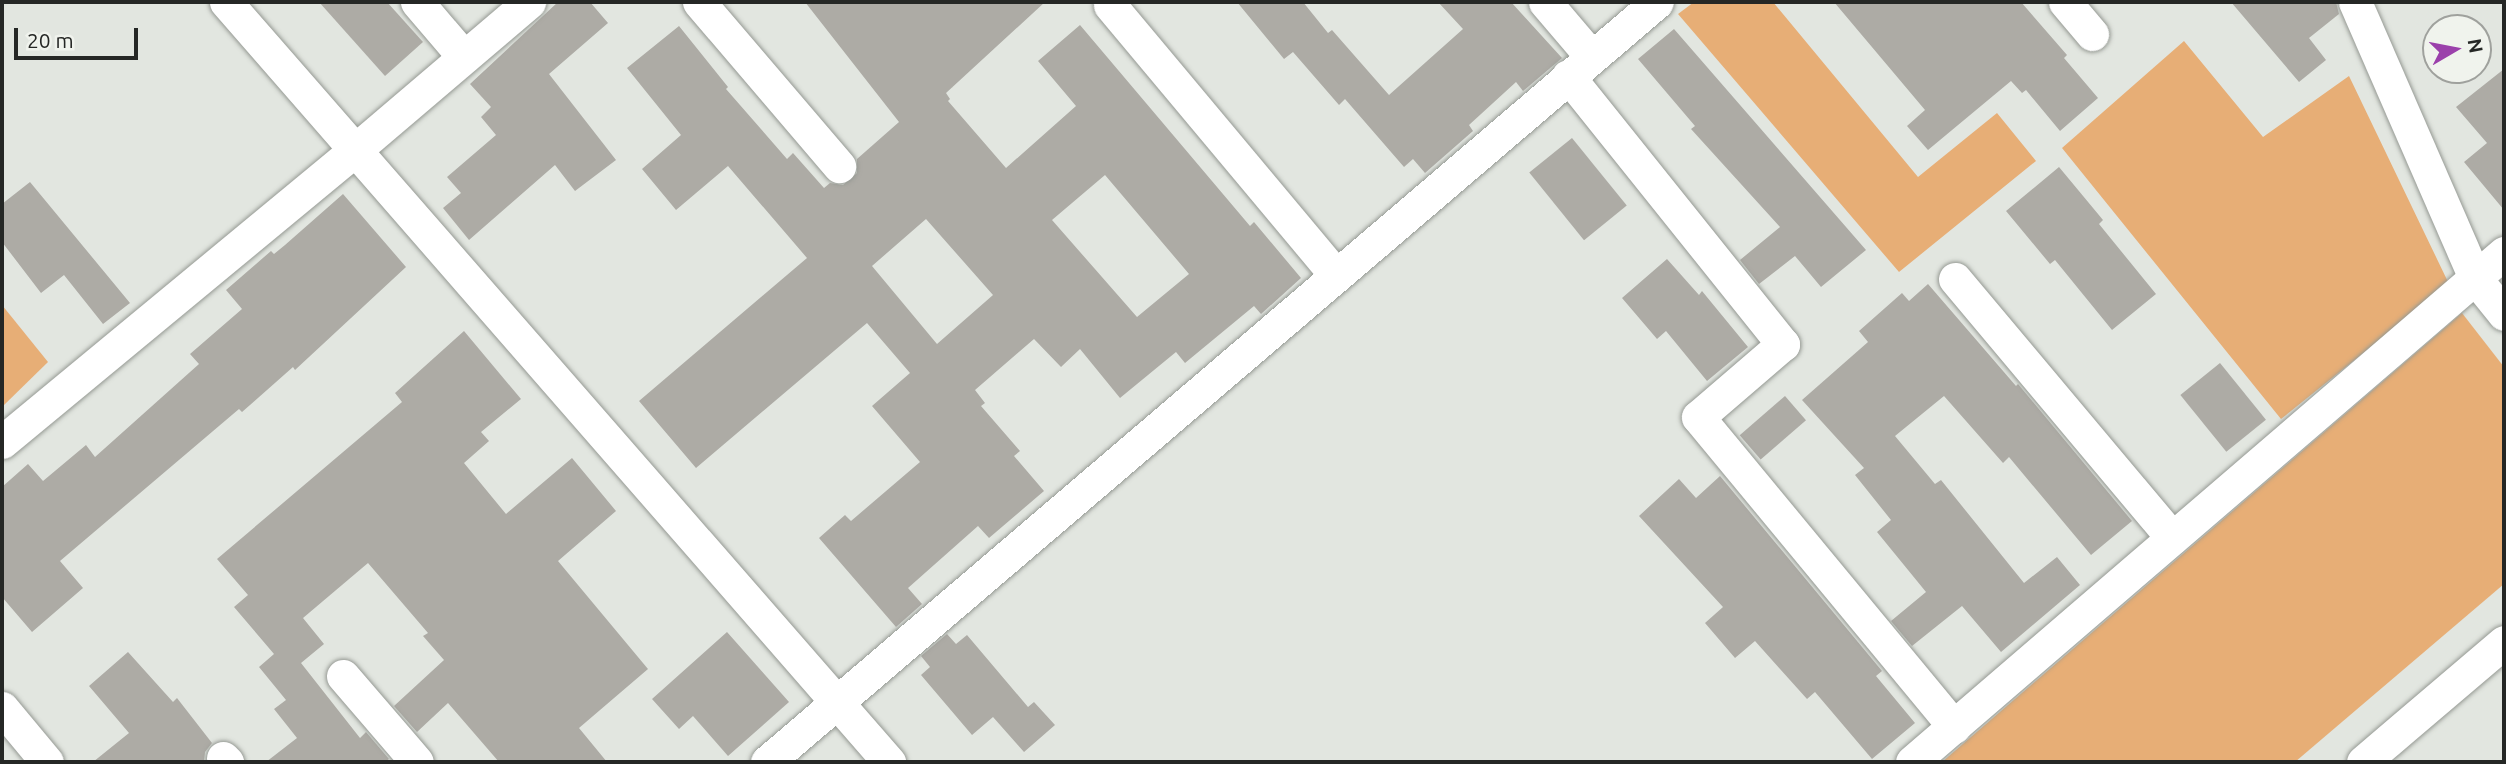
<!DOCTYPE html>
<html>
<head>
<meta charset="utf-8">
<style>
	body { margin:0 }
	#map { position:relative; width:2506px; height:764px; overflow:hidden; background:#e2e6e0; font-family:Ubuntu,sans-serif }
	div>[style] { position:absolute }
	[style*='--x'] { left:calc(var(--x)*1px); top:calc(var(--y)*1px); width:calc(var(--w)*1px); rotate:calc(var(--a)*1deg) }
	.green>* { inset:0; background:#e7ae76 }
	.building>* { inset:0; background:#adaba5; transform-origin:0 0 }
	.roads { filter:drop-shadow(0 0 2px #959993) drop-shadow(0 0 2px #959993) }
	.street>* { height:33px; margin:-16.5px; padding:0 16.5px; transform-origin:16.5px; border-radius:16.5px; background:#fff }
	span { translate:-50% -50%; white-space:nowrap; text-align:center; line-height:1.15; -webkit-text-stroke:7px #f0f3ed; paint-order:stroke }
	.frame { position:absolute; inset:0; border:4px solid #252725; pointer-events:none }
	.north { position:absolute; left:2422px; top:14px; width:70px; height:70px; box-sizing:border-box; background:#f0f3ed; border:2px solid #9fa19d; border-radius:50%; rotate:80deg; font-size:19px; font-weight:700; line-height:28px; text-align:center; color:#252725 }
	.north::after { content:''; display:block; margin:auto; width:24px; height:32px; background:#9b40ab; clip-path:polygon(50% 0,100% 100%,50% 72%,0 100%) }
	.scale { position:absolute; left:14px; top:28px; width:124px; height:32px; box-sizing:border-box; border:4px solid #252725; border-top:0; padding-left:9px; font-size:21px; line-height:24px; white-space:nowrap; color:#252725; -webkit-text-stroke:5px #f0f3ed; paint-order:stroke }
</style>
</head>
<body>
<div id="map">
	<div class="green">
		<i style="clip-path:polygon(1694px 2px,1773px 2px,1918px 177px,1997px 113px,2036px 161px,1899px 272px,1678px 14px)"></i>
		<i style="clip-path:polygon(2184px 41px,2263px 137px,2349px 76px,2449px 284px,2281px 419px,2062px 148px)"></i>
		<i style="clip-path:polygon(2px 305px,48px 362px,2px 407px)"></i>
		<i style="clip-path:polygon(2462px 313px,2504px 367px,2504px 584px,2295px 762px,1942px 762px)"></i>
	</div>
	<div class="building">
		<i style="clip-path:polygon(319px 2px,387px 2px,423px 42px,385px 76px)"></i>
		<i style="clip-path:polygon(558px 2px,590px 2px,608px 23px,549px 74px,616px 160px,575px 191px,555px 165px,469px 240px,443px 208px,461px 193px,447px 177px,496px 135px,481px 117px,491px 107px,470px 84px)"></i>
		<i style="clip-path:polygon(evenodd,805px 2px,1045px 2px,946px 93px,950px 99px,948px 101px,1006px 168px,1076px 106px,1038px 61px,1080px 25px,1250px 226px,1254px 222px,1301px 278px,1261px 314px,1254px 306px,1185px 363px,1176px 352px,1120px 398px,1080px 349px,1061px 367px,1034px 339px,975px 390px,985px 403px,981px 406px,1020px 451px,1014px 456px,1044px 491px,989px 538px,978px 526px,908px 588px,922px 604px,896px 627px,819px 538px,845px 515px,851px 521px,920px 462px,872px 406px,910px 373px,867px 323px,696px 468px,639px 401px,807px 258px,728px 166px,676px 210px,642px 169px,681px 135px,627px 68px,679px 26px,728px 87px,726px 89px,787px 159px,793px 153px,824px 188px,830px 183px,843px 185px,857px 173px,857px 159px,899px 122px,805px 2px,1105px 175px,1189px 274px,1137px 317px,1052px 220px,1105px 175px,805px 2px,926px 219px,993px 295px,937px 344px,872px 266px,926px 219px)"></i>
		<i style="clip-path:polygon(1237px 2px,1303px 2px,1328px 33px,1332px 30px,1389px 95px,1463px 29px,1438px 2px,1511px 2px,1562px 58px,1523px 91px,1516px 82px,1469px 125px,1473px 131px,1425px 173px,1413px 159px,1404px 167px,1345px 99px,1339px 105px,1293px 52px,1284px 59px)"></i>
		<i style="clip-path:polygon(1834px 2px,2021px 2px,2067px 55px,2064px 58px,2098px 98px,2060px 131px,2026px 90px,2022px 93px,2011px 81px,1928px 150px,1907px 126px,1925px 110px)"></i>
		<i style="clip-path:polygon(2231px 2px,2336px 2px,2339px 14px,2309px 38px,2326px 60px,2299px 82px)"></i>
		<i style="clip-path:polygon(1674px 29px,1866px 250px,1821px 287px,1795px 256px,1759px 284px,1740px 260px,1780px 227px,1691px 129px,1695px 126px,1638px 59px)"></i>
		<i style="clip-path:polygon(2504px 69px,2504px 210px,2464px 162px,2487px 143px,2456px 107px)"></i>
		<i style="left:1572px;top:138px;width:87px;height:55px;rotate:51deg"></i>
		<i style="clip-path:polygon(2059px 167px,2103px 220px,2099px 224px,2156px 294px,2112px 330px,2055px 260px,2050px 264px,2006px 211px)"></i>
		<i style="clip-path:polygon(30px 182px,130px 303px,103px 324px,64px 275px,41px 293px,2px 242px,2px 204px)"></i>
		<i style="clip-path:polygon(343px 194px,406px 267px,295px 370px,293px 367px,242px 412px,239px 409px,60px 561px,83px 588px,32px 632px,2px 597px,2px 487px,28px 464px,43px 481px,86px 445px,95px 457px,199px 364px,190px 354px,242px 309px,226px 290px,271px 251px,274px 254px,285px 245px)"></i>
		<i style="clip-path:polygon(1667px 259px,1699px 295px,1702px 291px,1748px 347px,1707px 381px,1666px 331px,1657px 339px,1622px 298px)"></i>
		<i style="clip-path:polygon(1928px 284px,2016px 386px,2018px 384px,2132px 521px,2091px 555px,2009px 457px,2003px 463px,1944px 396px,1895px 436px,1935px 484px,1941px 480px,2024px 583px,2057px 557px,2080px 585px,2001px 652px,1962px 606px,1912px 646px,1891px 621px,1926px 592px,1877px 532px,1891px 520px,1855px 475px,1864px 468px,1802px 400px,1868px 342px,1859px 331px,1902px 293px,1909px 301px)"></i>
		<i style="clip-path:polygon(464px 331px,521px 399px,481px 432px,489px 441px,464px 463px,506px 514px,572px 458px,616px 511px,558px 561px,648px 669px,579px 728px,607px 762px,499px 762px,448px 703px,417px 732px,394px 706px,444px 660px,423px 636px,428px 633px,368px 563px,303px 618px,324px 644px,301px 663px,360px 738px,366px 732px,389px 759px,385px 762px,266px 762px,297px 738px,274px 709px,286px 700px,259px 667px,274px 654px,234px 607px,248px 595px,217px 559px,402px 402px,395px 393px)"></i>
		<i style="left:2220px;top:363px;width:73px;height:51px;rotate:51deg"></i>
		<i style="left:1785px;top:396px;width:32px;height:60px;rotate:49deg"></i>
		<i style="clip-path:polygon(1720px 476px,1882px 671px,1876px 676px,1915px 723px,1872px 759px,1815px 692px,1807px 699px,1755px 641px,1735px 658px,1705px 623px,1723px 607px,1639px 516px,1679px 479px,1696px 498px)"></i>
		<i style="clip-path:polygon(727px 632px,789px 702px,728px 756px,693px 716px,679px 729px,652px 699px)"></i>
		<i style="clip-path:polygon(947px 634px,956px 644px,967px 635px,1028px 707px,1034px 702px,1055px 725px,1024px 752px,993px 717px,972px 735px,921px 675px,930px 667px,921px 656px)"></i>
		<i style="clip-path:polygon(128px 652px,173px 702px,177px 698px,212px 743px,205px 752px,204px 762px,93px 762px,129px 733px,89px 686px)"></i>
	</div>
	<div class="roads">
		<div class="street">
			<i style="--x:226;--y:2;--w:1009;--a:48.9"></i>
			<i style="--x:417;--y:2;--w:72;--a:49.5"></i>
			<i style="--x:699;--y:2;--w:216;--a:49.5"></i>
			<i style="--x:1545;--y:2;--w:71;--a:49.6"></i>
			<i style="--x:2065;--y:2;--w:42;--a:49.8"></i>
			<i style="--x:2355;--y:2;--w:301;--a:66.5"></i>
			<i style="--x:2475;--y:278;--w:46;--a:51.1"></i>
			<i style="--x:1110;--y:5;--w:352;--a:50.1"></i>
			<i style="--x:1568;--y:76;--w:344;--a:51.3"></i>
			<i style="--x:1783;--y:344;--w:112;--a:139.3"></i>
			<i style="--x:1698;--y:417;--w:402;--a:50.4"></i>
			<i style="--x:1955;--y:279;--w:338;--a:50"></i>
			<i style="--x:2;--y:442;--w:457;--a:-39.6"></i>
			<i style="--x:354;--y:151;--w:230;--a:-40.4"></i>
			<i style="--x:343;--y:676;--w:113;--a:49.3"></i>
			<i style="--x:2;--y:708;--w:70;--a:50.2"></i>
			<i style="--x:223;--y:758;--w:6;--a:45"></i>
			<i style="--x:767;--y:762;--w:1170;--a:-40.5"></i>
			<i style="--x:1912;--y:762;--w:781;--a:-40.69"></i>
			<i style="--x:2363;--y:762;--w:185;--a:-40.4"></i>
		</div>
	</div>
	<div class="frame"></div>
	<div class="north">N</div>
	<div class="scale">20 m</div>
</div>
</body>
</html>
